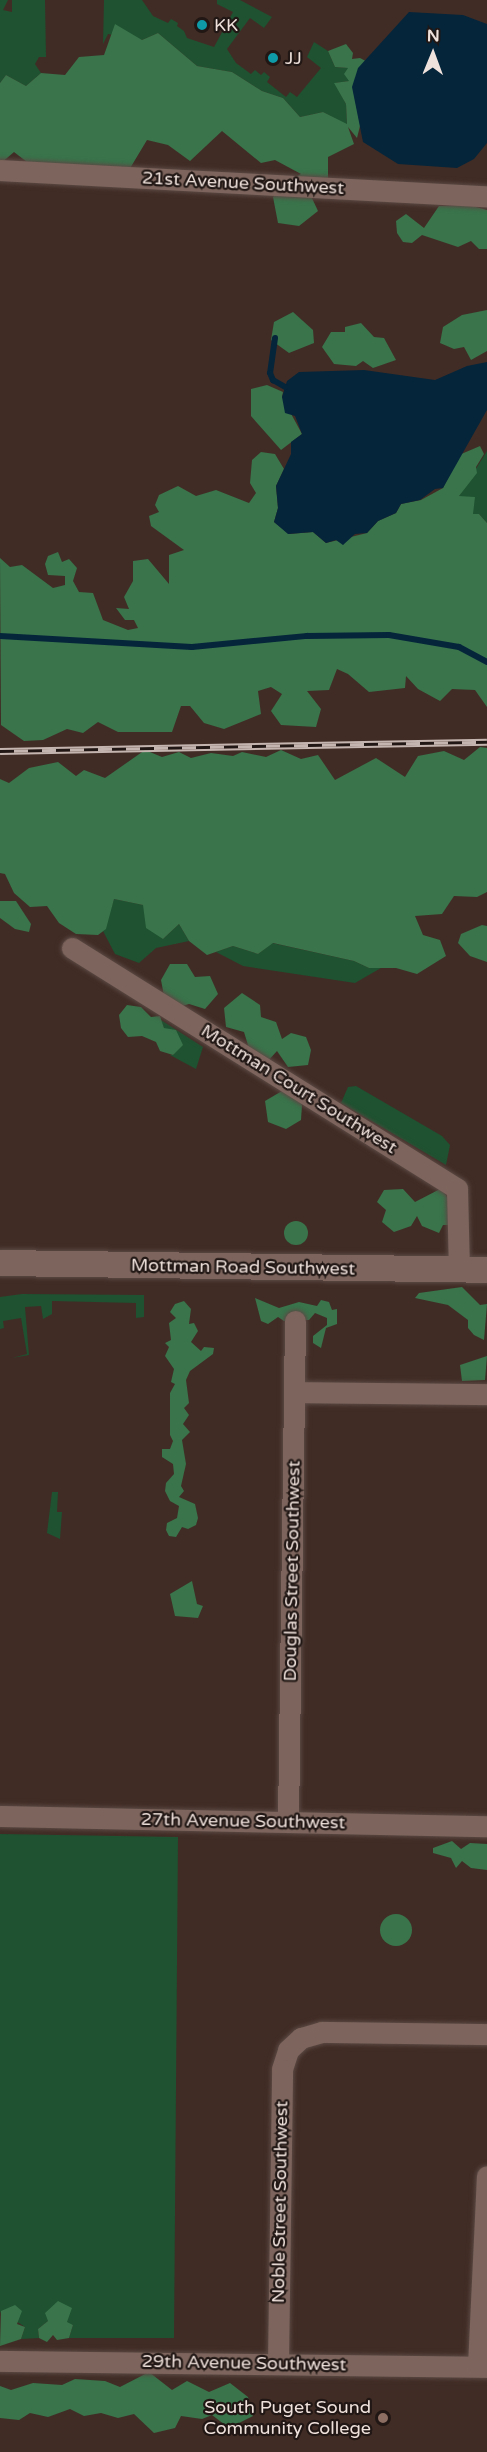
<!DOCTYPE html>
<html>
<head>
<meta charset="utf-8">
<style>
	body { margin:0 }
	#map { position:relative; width:487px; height:2452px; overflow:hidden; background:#412c25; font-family:"Varela Round",sans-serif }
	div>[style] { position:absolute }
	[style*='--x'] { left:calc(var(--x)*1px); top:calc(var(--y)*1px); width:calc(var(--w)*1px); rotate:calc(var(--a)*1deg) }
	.green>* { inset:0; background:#1e5230 }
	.forest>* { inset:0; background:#39744b }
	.round { border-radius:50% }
	.water>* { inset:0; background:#05253a }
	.stream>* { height:6px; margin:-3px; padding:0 3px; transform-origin:3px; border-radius:3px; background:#05253a }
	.roads { filter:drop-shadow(0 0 2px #5b4944) drop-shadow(0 0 2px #5b4944) }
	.minor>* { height:21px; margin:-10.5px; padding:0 10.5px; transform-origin:10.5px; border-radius:10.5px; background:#7d655d }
	.tertiary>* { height:26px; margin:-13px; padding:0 13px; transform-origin:13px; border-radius:13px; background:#7d655d }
	.rail>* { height:7px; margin-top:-3.5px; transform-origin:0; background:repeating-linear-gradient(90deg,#211714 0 14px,#c5b5b0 0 28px); box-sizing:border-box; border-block:2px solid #c5b5b0 }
	.dots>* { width:16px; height:16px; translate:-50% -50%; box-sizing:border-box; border:3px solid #211714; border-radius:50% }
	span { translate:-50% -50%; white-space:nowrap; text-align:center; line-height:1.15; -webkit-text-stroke:4.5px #211714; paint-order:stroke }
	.poi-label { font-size:18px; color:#efe1dc }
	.left { translate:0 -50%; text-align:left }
	.right { translate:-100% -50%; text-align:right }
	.street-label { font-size:18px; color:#efe1dc }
	.north { position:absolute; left:403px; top:24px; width:60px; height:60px; -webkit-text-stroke:4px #211714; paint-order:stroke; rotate:1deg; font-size:16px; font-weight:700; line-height:24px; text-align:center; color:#efe1dc }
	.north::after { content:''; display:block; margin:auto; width:21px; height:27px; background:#efe1dc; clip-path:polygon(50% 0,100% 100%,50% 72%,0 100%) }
</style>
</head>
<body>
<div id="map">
	<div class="green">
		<i style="clip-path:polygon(0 0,8px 0,3px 10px,12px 12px,12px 0,45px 0,46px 57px,39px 57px,35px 64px,41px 73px,26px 86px,6px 75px,0 83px)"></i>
		<i style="clip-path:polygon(104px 0,142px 0,153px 16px,168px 23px,171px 19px,178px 23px,177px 26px,184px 31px,187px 38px,214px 47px,233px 12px,217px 4px,217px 0,240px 0,272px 17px,264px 28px,250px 18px,227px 49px,236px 63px,251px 74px,255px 70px,261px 75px,264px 72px,270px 77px,267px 82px,286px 97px,290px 92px,297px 97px,321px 68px,307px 57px,314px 42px,328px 51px,335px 67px,348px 68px,349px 81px,335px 83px,346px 104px,347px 125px,323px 112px,300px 117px,283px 98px,262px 91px,232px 72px,197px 66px,158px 33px,142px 40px,108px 34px,103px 44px)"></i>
		<i style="clip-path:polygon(487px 451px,487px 523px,479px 514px,472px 514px,459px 496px)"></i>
		<i style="clip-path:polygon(114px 899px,143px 905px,163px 939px,179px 924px,189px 941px,156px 948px,139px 963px,115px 954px,103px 931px)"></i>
		<i style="clip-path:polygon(272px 943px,354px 961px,369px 968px,381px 968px,355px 983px,243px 966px,216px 952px,233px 946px,258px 954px)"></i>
		<i style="clip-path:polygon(161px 1020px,203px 1047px,196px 1069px,170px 1055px,174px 1055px)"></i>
		<i style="clip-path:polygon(356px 1086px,442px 1136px,450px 1145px,446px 1165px,341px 1103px,348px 1087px)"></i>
		<i style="clip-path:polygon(22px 1294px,144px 1295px,144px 1317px,136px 1318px,136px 1303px,52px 1301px,52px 1314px,43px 1319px,41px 1306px,25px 1307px,29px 1355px,12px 1358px,27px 1354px,21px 1318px,3px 1321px,4px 1328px,0 1329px,0 1297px)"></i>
		<i style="clip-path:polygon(52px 1492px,58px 1492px,57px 1512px,62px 1512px,60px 1539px,47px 1533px)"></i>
		<i style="clip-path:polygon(0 1834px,178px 1837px,174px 2338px,69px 2338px,73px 2325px,48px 2321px,38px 2329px,39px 2338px,21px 2339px,25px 2327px,1px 2311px,0 2314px)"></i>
	</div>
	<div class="forest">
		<i style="clip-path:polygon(115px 24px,142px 40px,158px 33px,197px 66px,232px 72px,262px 91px,283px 98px,300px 117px,323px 112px,347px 124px,346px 104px,334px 83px,349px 81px,344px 74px,348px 68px,335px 67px,328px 51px,346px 44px,353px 53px,352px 59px,360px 58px,375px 66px,357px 138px,348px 127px,354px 144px,328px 157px,328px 180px,311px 196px,318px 211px,299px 226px,278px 223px,273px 197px,287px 181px,301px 174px,275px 160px,261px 163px,222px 131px,190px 161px,168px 145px,147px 140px,129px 170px,36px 169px,14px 152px,0 164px,0 83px,6px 75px,26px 86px,41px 73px,65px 75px,79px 57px,104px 55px)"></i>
		<i style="clip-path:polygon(469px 205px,487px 210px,487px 249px,479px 249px,471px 241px,458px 247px,422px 235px,412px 243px,403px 242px,397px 233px,396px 221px,406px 214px,424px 228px,439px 206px)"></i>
		<i style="clip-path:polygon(487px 310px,487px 351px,471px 360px,464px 347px,454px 349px,440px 343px,443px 327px,462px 315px)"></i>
		<i style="clip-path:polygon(293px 312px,313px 330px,314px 343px,289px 353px,271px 340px,274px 322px)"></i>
		<i style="clip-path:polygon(361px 323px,374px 337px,384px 338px,396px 360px,373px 368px,363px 361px,356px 366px,334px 364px,322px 347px,331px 332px,345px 332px,345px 327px)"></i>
		<i style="clip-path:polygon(267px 385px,283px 392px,282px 397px,302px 434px,281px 450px,251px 416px,251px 389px)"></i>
		<i style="clip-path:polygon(480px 446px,484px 454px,476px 467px,477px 473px,459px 496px,475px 497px,473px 514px,479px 514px,487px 523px,487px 707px,475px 690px,452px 689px,440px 701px,418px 689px,406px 676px,405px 688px,369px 692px,348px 674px,337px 669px,329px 690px,307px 691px,321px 709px,316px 727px,281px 725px,271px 711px,282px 694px,271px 687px,258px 691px,261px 714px,224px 729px,204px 723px,190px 706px,181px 706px,172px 732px,118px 732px,98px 722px,83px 733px,67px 729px,43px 740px,24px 741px,1px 725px,0 558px,10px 567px,22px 565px,53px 588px,65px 585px,65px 576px,48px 575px,45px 564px,48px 556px,58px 552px,62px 562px,69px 559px,77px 568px,73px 581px,79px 592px,93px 593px,103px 620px,128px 630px,138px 628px,134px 620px,125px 620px,116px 608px,129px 609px,124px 597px,133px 581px,133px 561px,148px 559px,169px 584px,169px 555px,184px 550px,151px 526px,149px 516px,159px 512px,155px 505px,159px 495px,178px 486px,196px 496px,216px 490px,249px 503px,256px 493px,250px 483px,252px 460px,261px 452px,275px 454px,284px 469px,276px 486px,278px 508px,274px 522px,289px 534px,313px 532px,326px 543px,367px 533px,378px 521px,396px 513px,401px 504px,421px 500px,443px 488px,459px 455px)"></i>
		<i style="clip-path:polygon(480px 747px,487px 748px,487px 892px,477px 897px,454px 896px,442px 914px,415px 916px,423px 935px,440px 940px,446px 956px,417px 974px,396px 968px,369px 968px,354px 961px,273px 943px,258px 954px,233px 946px,207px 955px,189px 941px,179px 924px,163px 939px,146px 928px,143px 905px,114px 899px,106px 929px,98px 935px,76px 934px,59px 923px,47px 906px,30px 907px,14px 893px,5px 874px,0 873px,0 779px,9px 783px,29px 768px,58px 762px,76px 776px,84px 770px,105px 778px,145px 750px,162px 757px,179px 752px,191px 758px,211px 753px,233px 756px,242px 752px,266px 757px,281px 750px,301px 759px,318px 755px,335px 780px,376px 758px,405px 777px,418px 756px,444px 751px,464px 760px)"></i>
		<i style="clip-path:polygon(0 901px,16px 901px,31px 924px,29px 932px,15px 929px,0 918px)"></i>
		<i style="clip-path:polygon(482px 925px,487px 926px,487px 962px,470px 956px,458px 943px,461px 934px)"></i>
		<i style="clip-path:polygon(170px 964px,187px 964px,195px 977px,210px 976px,218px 994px,205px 1009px,189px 1004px,176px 1008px,164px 996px,161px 980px)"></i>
		<i style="clip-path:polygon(242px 993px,260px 1005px,261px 1017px,276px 1022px,282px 1039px,291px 1033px,306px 1037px,311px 1050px,308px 1065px,288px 1067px,277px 1051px,267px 1062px,250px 1052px,244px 1032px,226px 1027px,224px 1008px)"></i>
		<i style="clip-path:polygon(127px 1005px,141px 1007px,151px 1017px,160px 1016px,164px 1028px,176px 1030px,183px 1045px,173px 1055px,160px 1051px,156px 1042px,142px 1036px,128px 1037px,121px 1028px,119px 1015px)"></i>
		<i style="clip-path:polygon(282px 1091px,295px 1092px,302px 1105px,301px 1120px,286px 1129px,268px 1122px,265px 1101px)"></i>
		<i style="clip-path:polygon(442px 1188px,454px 1210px,453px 1225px,443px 1225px,439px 1233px,422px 1226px,417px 1216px,411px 1226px,394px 1232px,382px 1222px,386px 1210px,377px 1202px,384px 1190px,403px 1189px,415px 1202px)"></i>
		<i class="round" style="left:284px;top:1221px;width:24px;height:24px"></i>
		<i style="clip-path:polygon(462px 1287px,480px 1305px,487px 1304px,484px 1340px,474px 1335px,468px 1328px,468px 1320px,448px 1305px,415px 1298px,419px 1293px)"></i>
		<i style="clip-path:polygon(255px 1298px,279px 1308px,299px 1302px,317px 1306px,321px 1300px,329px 1302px,332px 1310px,337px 1309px,337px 1324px,326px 1328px,321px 1348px,313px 1343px,313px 1336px,327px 1325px,327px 1318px,315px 1313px,309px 1320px,284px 1321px,278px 1317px,268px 1324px,261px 1321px)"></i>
		<i style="clip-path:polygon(184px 1301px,191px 1309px,189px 1324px,194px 1323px,198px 1331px,191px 1342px,201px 1351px,204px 1347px,214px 1348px,213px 1354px,190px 1371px,186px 1380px,189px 1403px,184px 1408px,189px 1415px,183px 1424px,190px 1432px,182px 1440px,186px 1464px,181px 1486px,184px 1491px,179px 1497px,195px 1504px,198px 1518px,196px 1525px,188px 1529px,182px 1527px,176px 1537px,169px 1536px,166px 1530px,167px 1523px,177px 1518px,179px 1506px,170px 1501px,165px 1491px,166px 1483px,174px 1474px,173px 1464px,162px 1457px,162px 1449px,170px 1449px,173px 1441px,170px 1435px,170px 1393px,175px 1384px,171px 1382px,174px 1369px,165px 1356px,169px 1347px,165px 1343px,171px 1340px,169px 1323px,176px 1318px,170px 1312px,175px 1304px)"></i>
		<i style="clip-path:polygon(487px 1356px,485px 1380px,462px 1381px,460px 1365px)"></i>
		<i style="clip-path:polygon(192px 1581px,197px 1604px,203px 1606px,198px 1618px,175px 1616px,170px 1594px)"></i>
		<i style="clip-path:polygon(452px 1841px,461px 1849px,470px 1843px,487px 1844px,487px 1870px,471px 1868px,462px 1861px,456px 1868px,451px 1858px,433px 1853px,433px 1848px)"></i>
		<i class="round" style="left:380px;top:1914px;width:32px;height:32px"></i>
		<i style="clip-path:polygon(58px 2301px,72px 2308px,67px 2322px,73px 2325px,69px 2338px,57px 2340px,53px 2335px,47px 2342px,39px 2338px,38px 2329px,48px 2321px,45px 2313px)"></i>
		<i style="clip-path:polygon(15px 2305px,22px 2311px,17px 2324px,25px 2327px,21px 2339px,0 2346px,1px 2311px)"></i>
		<i style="clip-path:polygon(149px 2372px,172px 2390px,187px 2381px,209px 2392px,230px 2383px,248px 2397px,253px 2416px,229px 2428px,212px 2415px,202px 2419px,181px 2416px,175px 2428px,154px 2433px,134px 2414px,118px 2418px,101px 2413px,84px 2416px,70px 2409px,48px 2417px,30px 2413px,19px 2420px,0 2418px,0 2386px,11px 2390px,33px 2383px,62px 2385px,75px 2379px,105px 2381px,120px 2387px)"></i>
	</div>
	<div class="water">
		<i style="clip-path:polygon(409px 12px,463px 15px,487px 24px,487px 143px,474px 159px,457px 168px,398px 164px,363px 142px,352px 87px,358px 68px)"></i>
		<i style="clip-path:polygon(487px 362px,487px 410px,443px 488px,435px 489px,420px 500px,401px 504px,396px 513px,378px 521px,367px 533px,355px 534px,343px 545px,336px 540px,326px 543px,313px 532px,288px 534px,274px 522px,278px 508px,276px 486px,291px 454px,291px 442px,302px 434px,295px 416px,285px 413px,282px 397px,287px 381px,299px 372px,364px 370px,435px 380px,467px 366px)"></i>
	</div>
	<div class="stream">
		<i style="--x:275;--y:338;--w:35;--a:98"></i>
		<i style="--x:270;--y:373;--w:8;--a:67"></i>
		<i style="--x:273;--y:380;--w:14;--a:30"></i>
		<i style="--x:0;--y:636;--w:192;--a:3.3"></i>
		<i style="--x:192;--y:647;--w:116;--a:-5.5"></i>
		<i style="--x:307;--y:636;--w:82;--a:-0.7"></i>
		<i style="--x:389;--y:635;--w:71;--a:9.7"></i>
		<i style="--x:459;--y:647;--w:32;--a:28"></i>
	</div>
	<div class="roads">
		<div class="minor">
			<i style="--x:0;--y:170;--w:488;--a:3.1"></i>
			<i style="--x:72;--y:948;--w:454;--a:32"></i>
			<i style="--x:457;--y:1189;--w:81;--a:88.6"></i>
			<i style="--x:294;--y:1392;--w:193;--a:0.6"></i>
			<i style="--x:0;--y:1816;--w:487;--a:1.2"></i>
			<i style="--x:288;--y:1822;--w:501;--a:-89.2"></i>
			<i style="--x:0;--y:2361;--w:487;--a:0.7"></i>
			<i style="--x:278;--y:2364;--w:295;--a:-89.2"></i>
			<i style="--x:282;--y:2069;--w:20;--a:-72"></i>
			<i style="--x:288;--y:2050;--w:18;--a:-43"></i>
			<i style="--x:301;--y:2038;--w:22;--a:-16"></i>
			<i style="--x:322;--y:2032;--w:165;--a:0.7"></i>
			<i style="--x:478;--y:2366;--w:190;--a:-87.3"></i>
		</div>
		<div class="tertiary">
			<i style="--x:0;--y:1263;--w:487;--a:0.8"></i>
		</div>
	</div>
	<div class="rail">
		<i style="--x:0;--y:751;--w:487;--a:-1.1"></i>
	</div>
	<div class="dots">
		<i style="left:202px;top:25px;background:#0f9aa8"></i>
		<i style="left:273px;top:58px;background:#0f9aa8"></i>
		<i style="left:383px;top:2418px;background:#8d6e63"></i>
	</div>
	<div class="poi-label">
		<span class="left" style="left:214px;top:25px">KK</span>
		<span class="left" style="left:285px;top:58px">JJ</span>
		<span class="right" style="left:371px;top:2418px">South Puget Sound<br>Community College</span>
	</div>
	<div class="street-label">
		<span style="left:243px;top:183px;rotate:3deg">21st Avenue Southwest</span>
		<span style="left:299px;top:1089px;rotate:32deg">Mottman Court Southwest</span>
		<span style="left:243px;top:1267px;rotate:1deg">Mottman Road Southwest</span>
		<span style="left:292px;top:1571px;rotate:-89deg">Douglas Street Southwest</span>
		<span style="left:243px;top:1821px;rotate:1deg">27th Avenue Southwest</span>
		<span style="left:280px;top:2202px;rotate:-89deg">Noble Street Southwest</span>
		<span style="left:244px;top:2363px;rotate:1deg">29th Avenue Southwest</span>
	</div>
	<div class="north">N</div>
</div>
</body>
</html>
